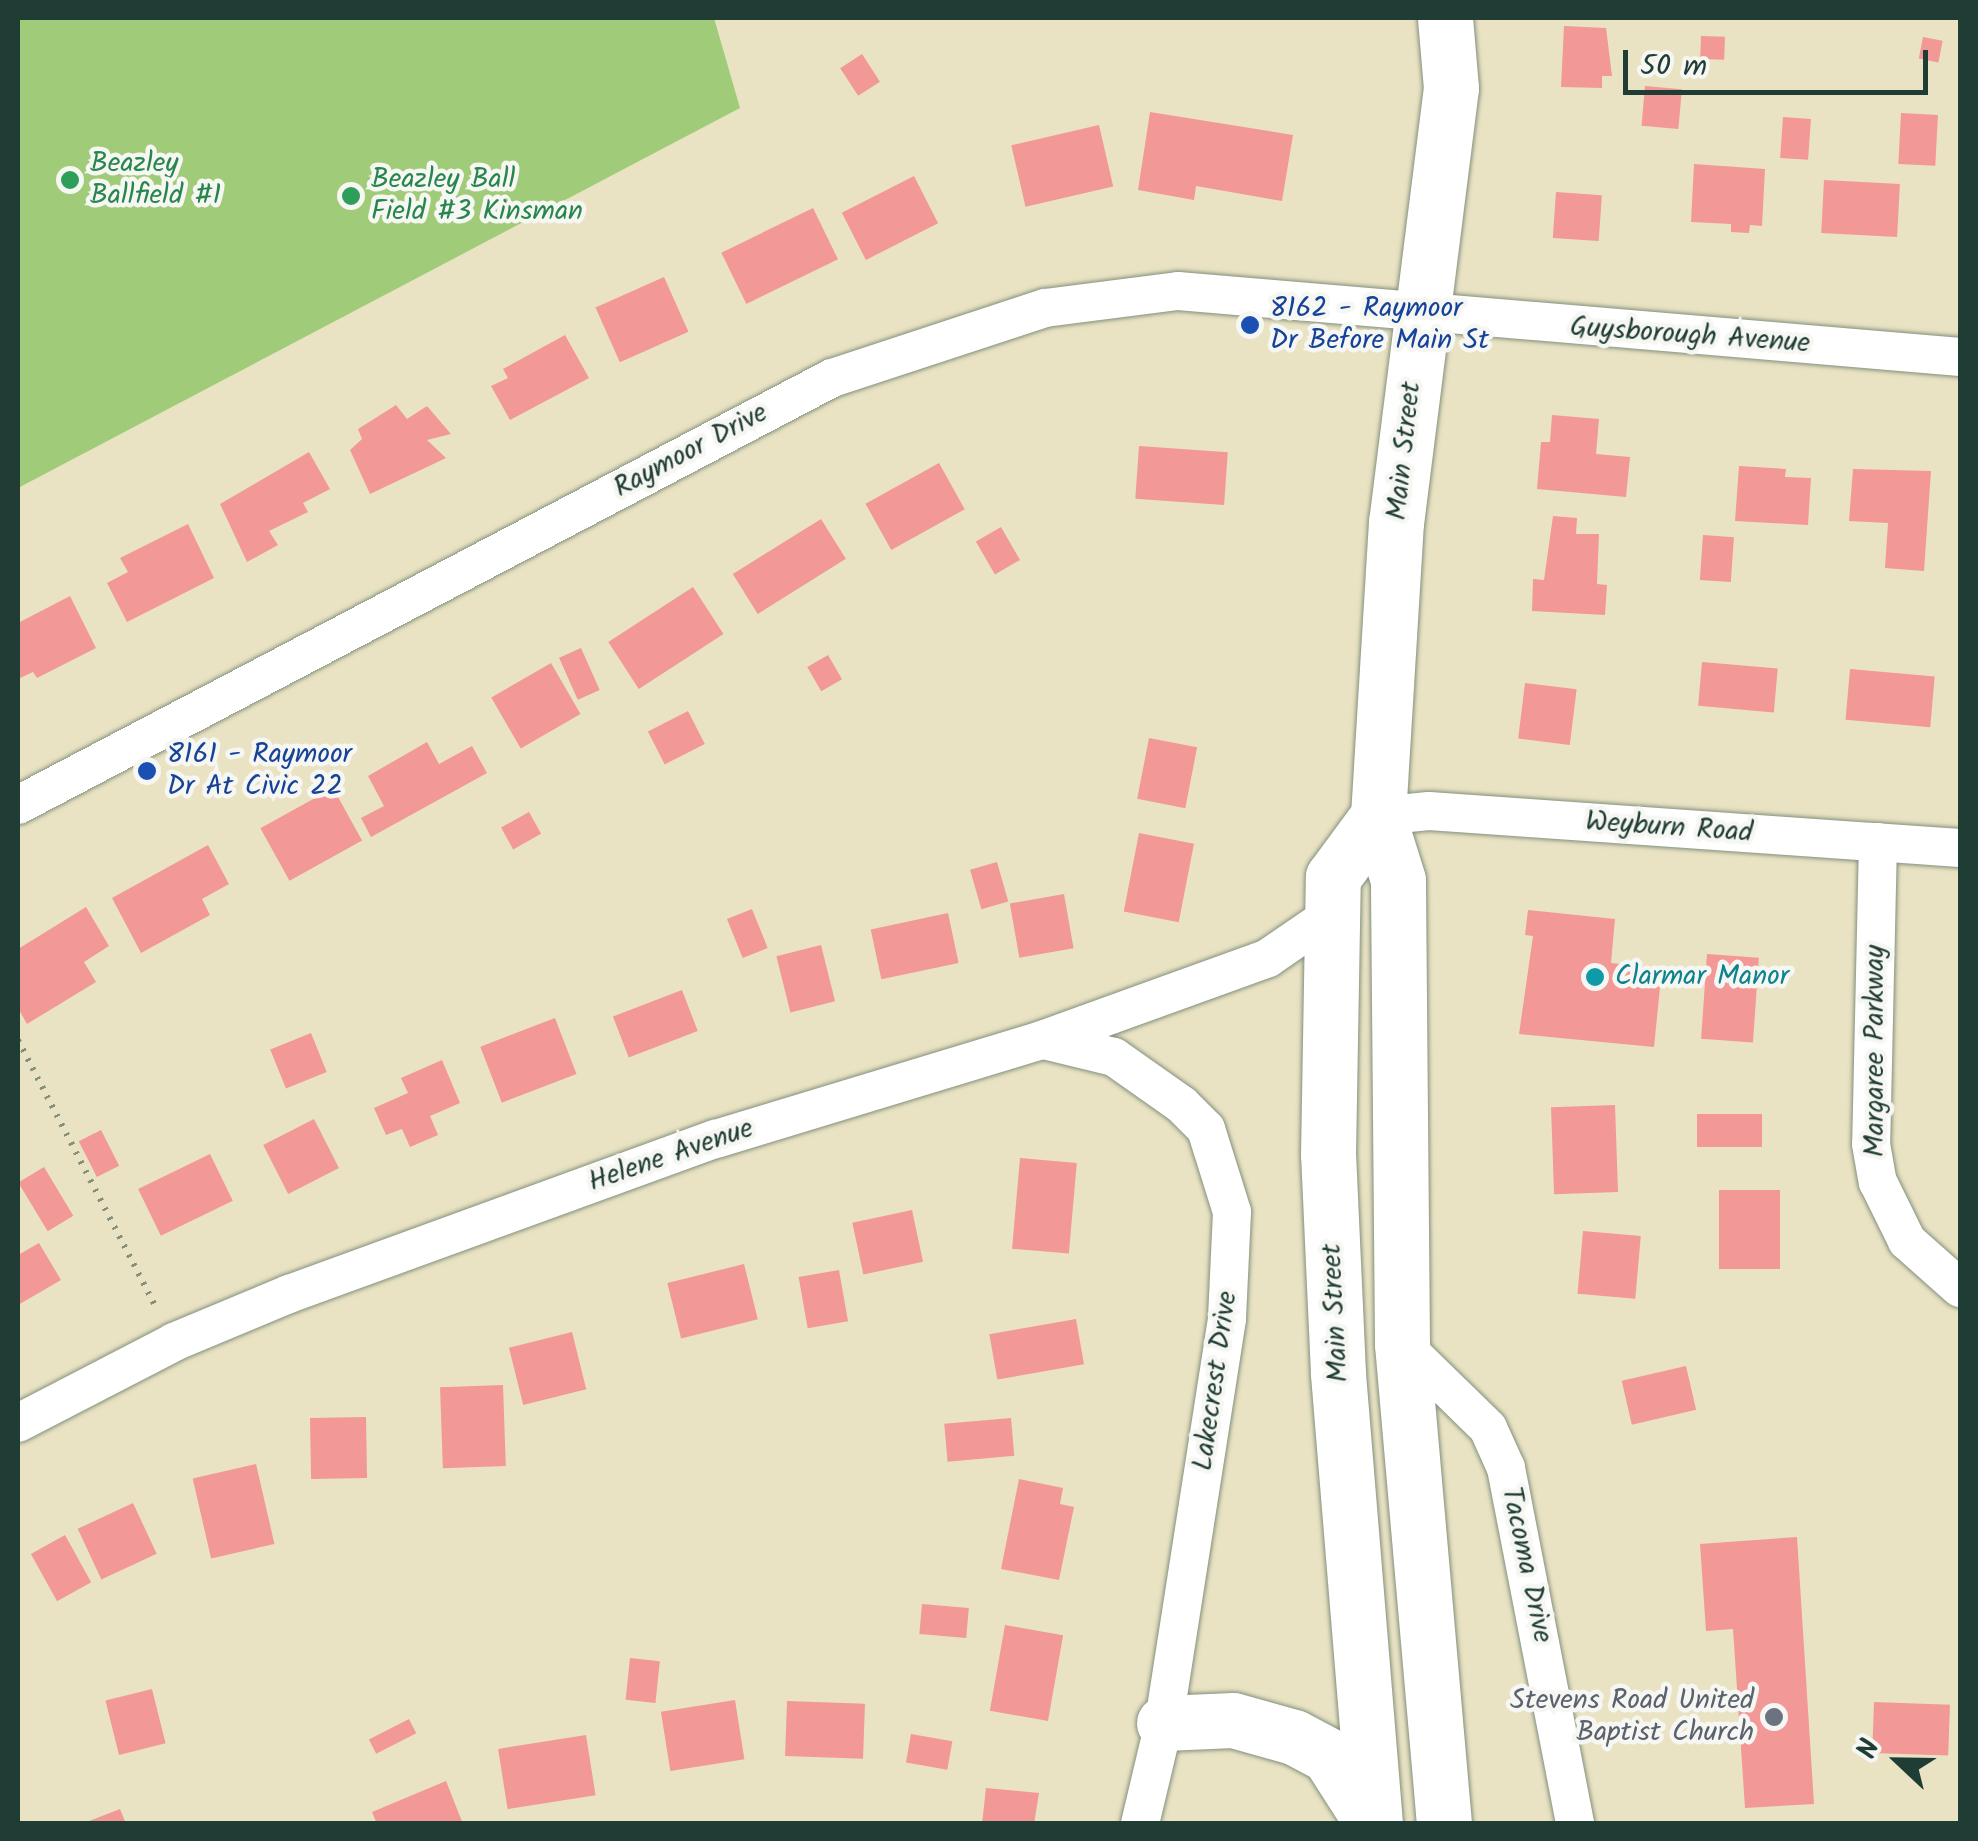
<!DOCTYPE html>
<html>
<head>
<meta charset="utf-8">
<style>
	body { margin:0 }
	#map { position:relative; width:1978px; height:1841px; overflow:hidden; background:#e9e3c4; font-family:Kalam,sans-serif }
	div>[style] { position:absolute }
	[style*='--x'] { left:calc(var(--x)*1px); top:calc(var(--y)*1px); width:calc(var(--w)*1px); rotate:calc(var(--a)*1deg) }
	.green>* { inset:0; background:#a0cc79 }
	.building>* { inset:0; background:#f29897; transform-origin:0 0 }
	.path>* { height:6px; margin-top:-3px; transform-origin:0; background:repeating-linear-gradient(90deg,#84907c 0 2.5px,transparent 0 10.5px) }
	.roads { filter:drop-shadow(0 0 2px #84907c) drop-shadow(0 0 2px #84907c) }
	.minor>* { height:38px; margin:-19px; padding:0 19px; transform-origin:19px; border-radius:19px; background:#fff }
	.primary>* { height:55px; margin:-27.5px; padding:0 27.5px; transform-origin:27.5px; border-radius:27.5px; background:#fff }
	.dots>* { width:28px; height:28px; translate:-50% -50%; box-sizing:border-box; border:5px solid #f6f6f2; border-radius:50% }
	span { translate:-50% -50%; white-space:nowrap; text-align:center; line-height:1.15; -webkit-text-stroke:9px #f6f6f2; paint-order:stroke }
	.leisure-label { font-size:28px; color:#27864d }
	.left { translate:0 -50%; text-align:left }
	.transit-label { font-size:28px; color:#164399 }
	.street-label { font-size:28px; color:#1f3d34 }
	.culture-label { font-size:28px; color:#0d838f }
	.worship-label { font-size:28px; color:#5b616d }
	.right { translate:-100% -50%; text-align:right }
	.frame { position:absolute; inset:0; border:20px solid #1f3d34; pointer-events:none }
	.north { position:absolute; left:1848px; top:1711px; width:100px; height:100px; -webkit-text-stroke:8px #f6f6f2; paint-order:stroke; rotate:292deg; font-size:28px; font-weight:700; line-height:40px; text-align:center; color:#1f3d34 }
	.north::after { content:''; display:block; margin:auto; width:35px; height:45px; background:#1f3d34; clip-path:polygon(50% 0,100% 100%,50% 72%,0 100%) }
	.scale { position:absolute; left:1623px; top:50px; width:305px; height:45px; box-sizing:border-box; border:5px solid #1f3d34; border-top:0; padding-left:12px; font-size:30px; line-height:35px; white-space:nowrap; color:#1f3d34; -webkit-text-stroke:8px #f6f6f2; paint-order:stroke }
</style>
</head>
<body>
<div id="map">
	<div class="green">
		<i style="clip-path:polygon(18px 18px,714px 18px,740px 108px,18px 488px)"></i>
	</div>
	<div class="building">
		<i style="clip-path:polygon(1564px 26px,1606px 28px,1612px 76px,1602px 76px,1602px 88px,1561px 87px)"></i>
		<i style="left:1701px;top:36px;width:24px;height:23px;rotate:2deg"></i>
		<i style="left:1923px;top:37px;width:20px;height:22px;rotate:11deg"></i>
		<i style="left:862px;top:54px;width:33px;height:26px;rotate:57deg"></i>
		<i style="left:1645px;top:86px;width:37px;height:40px;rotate:5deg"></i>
		<i style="clip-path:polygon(1150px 112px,1293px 135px,1282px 201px,1196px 186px,1194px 200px,1138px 190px)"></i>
		<i style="left:1901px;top:113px;width:37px;height:51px;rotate:3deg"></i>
		<i style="left:1783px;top:117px;width:28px;height:41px;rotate:4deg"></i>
		<i style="left:1099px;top:125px;width:63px;height:90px;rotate:77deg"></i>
		<i style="clip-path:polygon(1694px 164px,1765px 169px,1762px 226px,1750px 225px,1749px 233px,1731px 232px,1731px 224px,1691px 222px)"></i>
		<i style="left:914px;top:176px;width:53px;height:81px;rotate:63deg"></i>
		<i style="left:1824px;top:180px;width:76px;height:53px;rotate:3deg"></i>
		<i style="left:1556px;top:192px;width:46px;height:46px;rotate:4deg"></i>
		<i style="left:813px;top:208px;width:57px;height:102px;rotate:64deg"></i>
		<i style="left:664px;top:277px;width:60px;height:75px;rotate:66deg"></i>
		<i style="clip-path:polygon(565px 335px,589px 378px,510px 420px,491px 386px,508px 378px,503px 369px)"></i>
		<i style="clip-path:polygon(396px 405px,407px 419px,427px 406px,451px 434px,427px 440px,446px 458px,370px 494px,350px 450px,362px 439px,358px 429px)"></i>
		<i style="clip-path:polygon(1552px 415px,1599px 419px,1596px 454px,1630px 457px,1626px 497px,1537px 489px,1541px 442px,1550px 442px)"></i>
		<i style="left:1139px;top:446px;width:89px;height:53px;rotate:4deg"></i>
		<i style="clip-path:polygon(309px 452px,330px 489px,303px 503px,308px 512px,269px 531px,278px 545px,247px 562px,220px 504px)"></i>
		<i style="left:939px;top:463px;width:53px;height:84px;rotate:61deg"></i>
		<i style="clip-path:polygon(1739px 466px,1786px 469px,1785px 477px,1811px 478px,1808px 525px,1735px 521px)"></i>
		<i style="clip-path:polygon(1853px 469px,1931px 471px,1924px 571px,1885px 568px,1888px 523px,1849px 521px)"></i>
		<i style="clip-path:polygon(1553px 516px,1577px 518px,1576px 534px,1599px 534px,1597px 584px,1607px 585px,1605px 615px,1532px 611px,1533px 579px,1544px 580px)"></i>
		<i style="left:821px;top:519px;width:47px;height:104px;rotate:58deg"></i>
		<i style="clip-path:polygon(188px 524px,214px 578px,127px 622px,107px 583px,128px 572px,120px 558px)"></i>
		<i style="left:1001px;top:527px;width:38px;height:29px;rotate:60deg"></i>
		<i style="left:1703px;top:535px;width:31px;height:45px;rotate:4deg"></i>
		<i style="left:693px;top:587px;width:56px;height:101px;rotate:57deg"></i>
		<i style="clip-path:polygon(70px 596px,96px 648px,37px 678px,33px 672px,18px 679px,18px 623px)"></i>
		<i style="left:581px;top:648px;width:46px;height:24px;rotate:66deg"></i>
		<i style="left:828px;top:655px;width:28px;height:24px;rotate:60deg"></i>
		<i style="left:1702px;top:662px;width:76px;height:44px;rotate:5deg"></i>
		<i style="left:551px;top:663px;width:59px;height:69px;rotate:60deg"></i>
		<i style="left:1850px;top:669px;width:85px;height:51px;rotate:5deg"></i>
		<i style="left:1525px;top:683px;width:52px;height:56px;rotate:7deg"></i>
		<i style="left:688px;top:711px;width:37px;height:45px;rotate:63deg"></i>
		<i style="left:1149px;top:738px;width:49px;height:62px;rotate:11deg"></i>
		<i style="clip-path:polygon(427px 742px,439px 764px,472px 746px,487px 773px,371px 837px,361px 818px,384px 806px,368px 776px)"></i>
		<i style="left:333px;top:788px;width:60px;height:83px;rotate:61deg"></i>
		<i style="left:529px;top:812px;width:25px;height:32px;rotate:61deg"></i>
		<i style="left:1139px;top:833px;width:56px;height:80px;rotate:11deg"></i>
		<i style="clip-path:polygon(208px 845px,229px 884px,202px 899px,210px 915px,141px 953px,112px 898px)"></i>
		<i style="left:997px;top:862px;width:41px;height:28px;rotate:74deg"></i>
		<i style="left:1064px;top:894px;width:55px;height:55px;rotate:80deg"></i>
		<i style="clip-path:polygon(86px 907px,109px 946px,84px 962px,96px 982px,27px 1024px,18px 1008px,18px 949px)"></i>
		<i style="left:752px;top:909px;width:42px;height:27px;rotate:68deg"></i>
		<i style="clip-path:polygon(1528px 910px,1615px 919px,1611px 963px,1662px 968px,1654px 1047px,1519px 1034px,1533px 936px,1525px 935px)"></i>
		<i style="left:948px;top:913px;width:51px;height:79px;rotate:78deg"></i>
		<i style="left:821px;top:945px;width:58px;height:46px;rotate:76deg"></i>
		<i style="left:1707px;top:954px;width:52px;height:85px;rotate:4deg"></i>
		<i style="left:682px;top:990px;width:44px;height:74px;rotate:69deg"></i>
		<i style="left:555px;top:1018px;width:60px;height:80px;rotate:69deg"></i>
		<i style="left:311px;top:1033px;width:42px;height:44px;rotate:68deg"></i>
		<i style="clip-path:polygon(442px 1060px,460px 1103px,430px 1116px,438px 1135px,410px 1147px,402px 1129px,386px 1135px,374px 1108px,408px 1093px,401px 1078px)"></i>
		<i style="left:1615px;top:1105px;width:87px;height:64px;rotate:88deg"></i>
		<i style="left:1762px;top:1114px;width:33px;height:65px;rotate:90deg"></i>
		<i style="left:314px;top:1119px;width:55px;height:57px;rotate:63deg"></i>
		<i style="left:101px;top:1130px;width:40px;height:25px;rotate:63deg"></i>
		<i style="left:210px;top:1154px;width:52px;height:80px;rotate:64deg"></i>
		<i style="left:1020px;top:1158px;width:57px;height:91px;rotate:5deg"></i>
		<i style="left:44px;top:1167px;width:57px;height:30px;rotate:59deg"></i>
		<i style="left:1719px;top:1190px;width:61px;height:79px"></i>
		<i style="left:912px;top:1210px;width:53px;height:61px;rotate:78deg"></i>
		<i style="left:1583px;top:1231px;width:58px;height:63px;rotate:5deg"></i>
		<i style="clip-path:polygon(39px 1243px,61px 1280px,18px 1305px,18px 1255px)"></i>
		<i style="left:744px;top:1264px;width:57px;height:79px;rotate:76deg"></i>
		<i style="left:839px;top:1270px;width:52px;height:41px;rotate:80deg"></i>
		<i style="left:1076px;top:1319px;width:46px;height:88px;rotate:80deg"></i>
		<i style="left:572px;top:1332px;width:59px;height:65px;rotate:76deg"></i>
		<i style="left:1686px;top:1366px;width:45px;height:66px;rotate:77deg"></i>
		<i style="left:503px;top:1385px;width:81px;height:63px;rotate:88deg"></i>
		<i style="left:366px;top:1417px;width:61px;height:56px;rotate:89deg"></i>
		<i style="left:1011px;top:1418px;width:38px;height:67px;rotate:85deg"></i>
		<i style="left:256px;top:1464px;width:82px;height:65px;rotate:77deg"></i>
		<i style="clip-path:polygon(1019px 1479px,1063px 1488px,1060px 1504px,1074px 1507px,1059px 1580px,1001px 1569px)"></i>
		<i style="left:133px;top:1503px;width:56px;height:61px;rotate:65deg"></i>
		<i style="left:65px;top:1535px;width:54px;height:39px;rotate:61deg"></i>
		<i style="clip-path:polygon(1797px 1537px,1814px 1804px,1745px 1808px,1733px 1629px,1706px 1631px,1700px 1544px)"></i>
		<i style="left:922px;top:1604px;width:47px;height:30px;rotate:5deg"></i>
		<i style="left:1005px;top:1625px;width:59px;height:87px;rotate:10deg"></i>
		<i style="left:630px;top:1658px;width:30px;height:42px;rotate:6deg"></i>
		<i style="left:152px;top:1689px;width:56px;height:48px;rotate:76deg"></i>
		<i style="left:735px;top:1700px;width:60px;height:75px;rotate:81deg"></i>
		<i style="left:787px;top:1701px;width:78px;height:55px;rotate:2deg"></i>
		<i style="left:1874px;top:1702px;width:76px;height:51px;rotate:2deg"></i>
		<i style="left:409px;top:1719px;width:16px;height:45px;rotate:63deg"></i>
		<i style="left:911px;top:1734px;width:42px;height:29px;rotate:10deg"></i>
		<i style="left:586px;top:1735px;width:61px;height:89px;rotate:81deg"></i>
		<i style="clip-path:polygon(446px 1781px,463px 1824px,377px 1824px,372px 1812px)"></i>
		<i style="clip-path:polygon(986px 1788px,1039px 1793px,1034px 1824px,982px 1824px)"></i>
		<i style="clip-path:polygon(120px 1809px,126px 1824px,84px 1824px,84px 1823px)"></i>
	</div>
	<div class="path">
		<i style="--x:18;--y:1040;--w:303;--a:62.7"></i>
	</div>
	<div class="roads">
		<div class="minor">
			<i style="--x:18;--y:805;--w:919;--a:-27.68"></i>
			<i style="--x:832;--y:378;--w:224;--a:-18.2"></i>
			<i style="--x:1045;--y:308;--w:134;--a:-7.3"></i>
			<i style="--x:1178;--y:291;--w:785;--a:4.82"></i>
			<i style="--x:1378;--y:816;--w:51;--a:-5.6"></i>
			<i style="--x:1429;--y:811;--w:532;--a:3.99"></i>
			<i style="--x:1878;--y:842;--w:302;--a:91.3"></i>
			<i style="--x:1871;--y:1144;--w:39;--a:80"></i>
			<i style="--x:1878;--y:1182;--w:66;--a:63.8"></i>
			<i style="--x:1907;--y:1241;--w:71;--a:41.6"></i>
			<i style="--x:1044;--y:1040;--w:72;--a:13.7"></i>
			<i style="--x:1114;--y:1057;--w:83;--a:35.2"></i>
			<i style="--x:1182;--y:1105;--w:34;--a:45"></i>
			<i style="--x:1206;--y:1129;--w:87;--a:72.6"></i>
			<i style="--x:1232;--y:1212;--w:107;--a:92.7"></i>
			<i style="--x:1227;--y:1319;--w:409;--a:98.9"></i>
			<i style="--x:1164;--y:1723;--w:104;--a:103.4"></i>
			<i style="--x:1402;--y:1344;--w:120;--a:44.3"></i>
			<i style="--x:1488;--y:1428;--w:44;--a:65.8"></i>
			<i style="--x:1506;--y:1468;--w:363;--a:79"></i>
			<i style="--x:18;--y:1423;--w:176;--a:-27.4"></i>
			<i style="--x:174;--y:1342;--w:125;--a:-22.7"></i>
			<i style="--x:289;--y:1294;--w:454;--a:-20"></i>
			<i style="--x:716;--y:1139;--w:341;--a:-16.9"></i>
			<i style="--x:1042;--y:1040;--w:240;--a:-19.9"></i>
			<i style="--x:1268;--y:958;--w:78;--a:-34.5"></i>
		</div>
		<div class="primary">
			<i style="--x:1164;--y:1723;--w:69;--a:-2.5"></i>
			<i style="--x:1233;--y:1720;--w:63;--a:15.6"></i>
			<i style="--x:1294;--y:1737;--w:40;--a:28"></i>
			<i style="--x:1329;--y:1756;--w:80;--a:57.3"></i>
			<i style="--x:1375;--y:1824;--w:453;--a:-94.7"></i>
			<i style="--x:1338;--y:1373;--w:218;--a:-92.6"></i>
			<i style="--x:1328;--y:1155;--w:278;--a:-89"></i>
			<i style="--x:1333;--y:877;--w:76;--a:-53.6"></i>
			<i style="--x:1444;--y:1824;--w:482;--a:-95"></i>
			<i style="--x:1402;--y:1344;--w:464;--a:-90.5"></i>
			<i style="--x:1398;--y:880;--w:67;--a:-107.4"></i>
			<i style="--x:1378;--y:816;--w:294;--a:-86.5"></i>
			<i style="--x:1396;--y:523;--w:438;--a:-82.8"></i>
			<i style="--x:1451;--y:88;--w:70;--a:-94.9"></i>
		</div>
	</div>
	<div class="dots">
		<i style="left:70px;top:180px;background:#2e9e5b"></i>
		<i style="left:351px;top:196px;background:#2e9e5b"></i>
		<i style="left:1250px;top:325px;background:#1a4fb4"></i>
		<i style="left:147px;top:771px;background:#1a4fb4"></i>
		<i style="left:1595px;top:977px;background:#0f9aa8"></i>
		<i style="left:1774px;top:1717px;background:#6b7280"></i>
	</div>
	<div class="leisure-label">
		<span class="left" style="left:90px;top:180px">Beazley<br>Ballfield #1</span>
		<span class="left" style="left:371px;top:196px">Beazley Ball<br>Field #3 Kinsman</span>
	</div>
	<div class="transit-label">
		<span class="left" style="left:1270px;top:325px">8162 - Raymoor<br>Dr Before Main St</span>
		<span class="left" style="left:167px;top:771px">8161 - Raymoor<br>Dr At Civic 22</span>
	</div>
	<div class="street-label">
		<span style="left:1690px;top:336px;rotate:4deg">Guysborough Avenue</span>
		<span style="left:691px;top:451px;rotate:-28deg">Raymoor Drive</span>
		<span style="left:1405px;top:451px;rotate:-84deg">Main Street</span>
		<span style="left:1669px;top:828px;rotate:4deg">Weyburn Road</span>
		<span style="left:1876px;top:1051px;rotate:-90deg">Margaree Parkway</span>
		<span style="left:671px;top:1156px;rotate:-19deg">Helene Avenue</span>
		<span style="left:1336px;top:1313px;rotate:-93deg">Main Street</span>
		<span style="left:1216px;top:1381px;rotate:-82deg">Lakecrest Drive</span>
		<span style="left:1526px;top:1565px;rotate:78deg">Tacoma Drive</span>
	</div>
	<div class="culture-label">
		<span class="left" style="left:1615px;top:977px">Clarmar Manor</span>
	</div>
	<div class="worship-label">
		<span class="right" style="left:1754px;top:1717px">Stevens Road United<br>Baptist Church</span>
	</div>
	<div class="frame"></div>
	<div class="north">N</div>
	<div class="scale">50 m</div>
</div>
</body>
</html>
